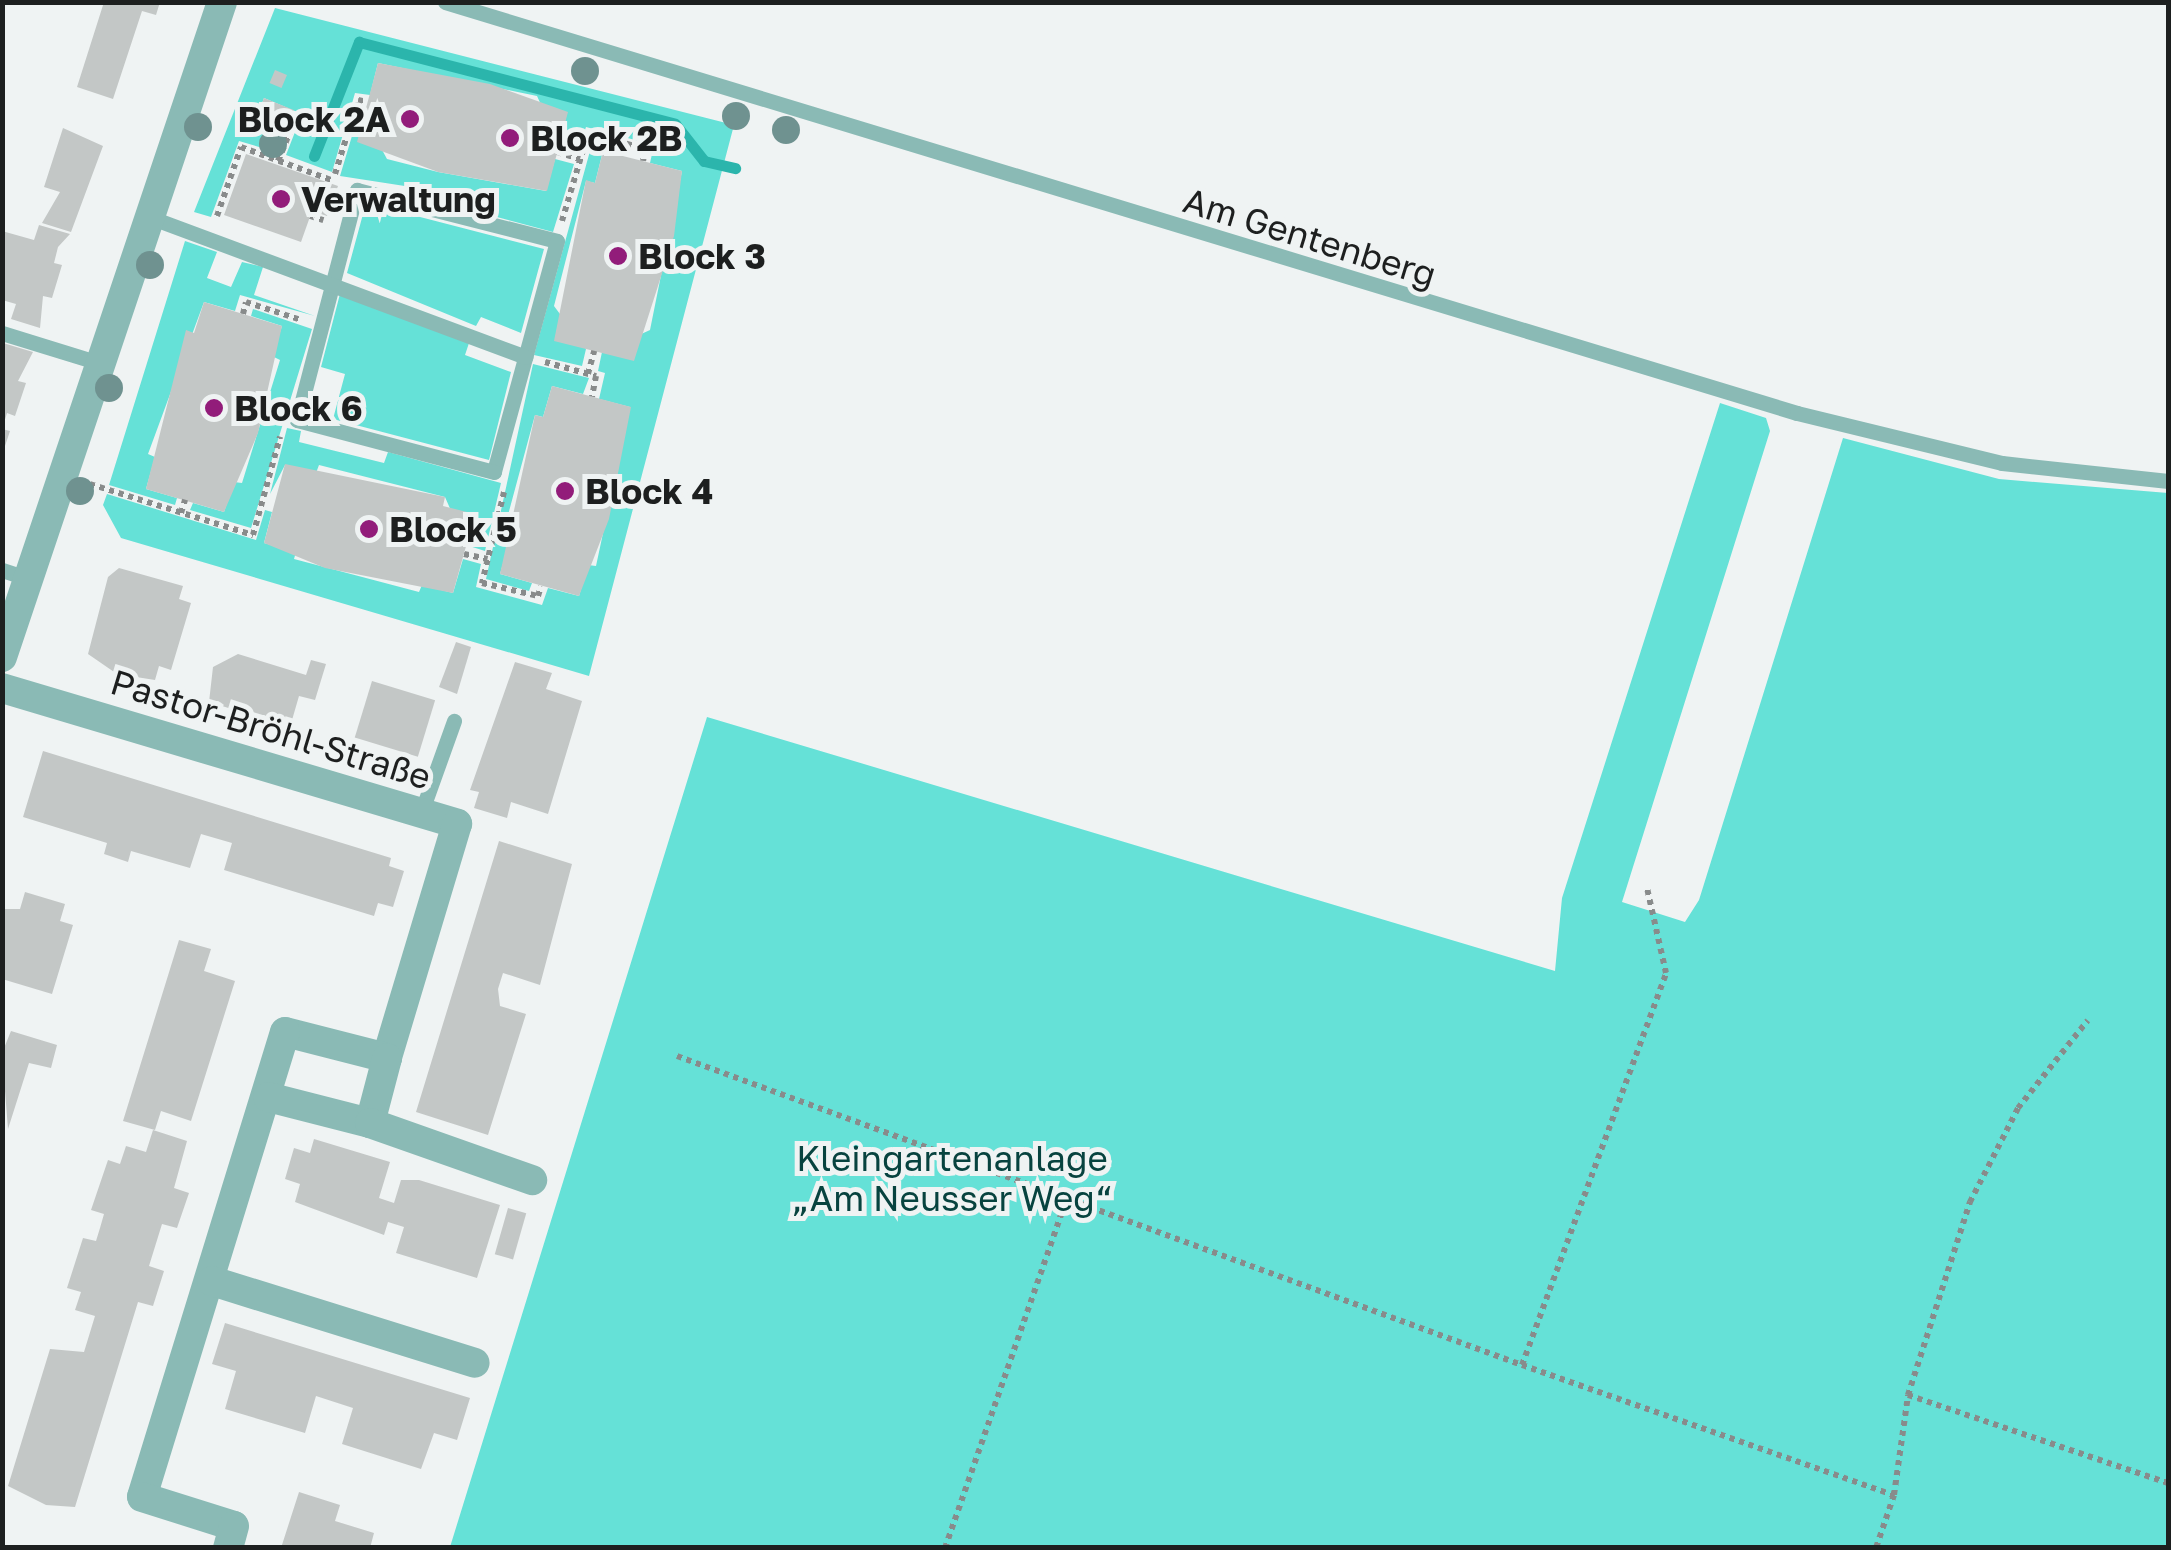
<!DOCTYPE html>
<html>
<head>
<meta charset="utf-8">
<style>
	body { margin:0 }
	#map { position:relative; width:2171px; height:1550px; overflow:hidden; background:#eff3f3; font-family:"Golos Text",sans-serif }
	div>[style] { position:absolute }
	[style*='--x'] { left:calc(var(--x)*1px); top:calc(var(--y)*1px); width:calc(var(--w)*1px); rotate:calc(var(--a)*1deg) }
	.green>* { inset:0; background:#65e1d7 }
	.stream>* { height:11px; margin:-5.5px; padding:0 5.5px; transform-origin:5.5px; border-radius:5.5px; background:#2bb5ac }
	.building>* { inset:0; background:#c3c7c6; transform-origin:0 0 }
	.path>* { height:6px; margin-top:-3px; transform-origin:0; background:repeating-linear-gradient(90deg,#888b8b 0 5px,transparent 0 10px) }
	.service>* { height:15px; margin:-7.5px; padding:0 7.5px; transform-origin:7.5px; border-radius:7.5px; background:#8abab5 }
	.minor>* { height:30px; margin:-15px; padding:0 15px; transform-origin:15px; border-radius:15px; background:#8abab5 }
	.trees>* { width:28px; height:28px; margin:-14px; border-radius:50%; background:#6f9290 }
	.dots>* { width:28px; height:28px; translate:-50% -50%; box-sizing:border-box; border:5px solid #eff3f3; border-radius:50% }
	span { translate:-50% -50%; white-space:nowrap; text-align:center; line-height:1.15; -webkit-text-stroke:10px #eff3f3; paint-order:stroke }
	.poi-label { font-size:35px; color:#1d1f1f; font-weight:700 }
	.right { translate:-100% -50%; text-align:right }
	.left { translate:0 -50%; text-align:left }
	.street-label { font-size:35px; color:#1d1f1f }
	.park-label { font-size:35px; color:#07433f }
	.frame { position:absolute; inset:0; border:5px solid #1d1f1f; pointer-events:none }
</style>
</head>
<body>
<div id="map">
	<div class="green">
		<i style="clip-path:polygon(275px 8px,734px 125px,589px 676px,121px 538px,103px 505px,107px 494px,256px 540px,265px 510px,272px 512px,264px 543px,296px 552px,294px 559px,419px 592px,422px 585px,453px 593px,463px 559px,481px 564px,476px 587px,542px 605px,548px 588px,579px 596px,588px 565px,596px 566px,630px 407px,599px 399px,605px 373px,598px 371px,602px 352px,650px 330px,682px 171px,650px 163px,654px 145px,586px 127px,579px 148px,559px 144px,537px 96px,378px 63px,370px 95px,355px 93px,332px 172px,286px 155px,302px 114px,264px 98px,259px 111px,289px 123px,276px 152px,239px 141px,211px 217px,194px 212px)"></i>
		<i style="clip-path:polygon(360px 109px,387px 159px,438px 172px,546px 191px,555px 159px,574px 164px,553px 232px,448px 204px,450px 193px,340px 176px)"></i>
		<i style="clip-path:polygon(593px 140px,636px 152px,603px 151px,595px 183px,586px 181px,554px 306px,586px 349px,582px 366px,534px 355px)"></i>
		<i style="clip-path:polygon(366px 203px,544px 249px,521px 333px,481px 317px,476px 326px,347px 273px)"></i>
		<i style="clip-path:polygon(185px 241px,217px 252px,207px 278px,231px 287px,242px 262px,263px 267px,254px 295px,315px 316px,240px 295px,235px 311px,204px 302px,148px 454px,155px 457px,146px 489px,177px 498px,175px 505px,109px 485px)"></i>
		<i style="clip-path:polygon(341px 290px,469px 343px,465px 355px,511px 372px,489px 460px,333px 419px,345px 374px,321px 367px)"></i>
		<i style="clip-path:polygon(253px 309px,312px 329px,251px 528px,190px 510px,193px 503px,224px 512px,234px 482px,242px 483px,280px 360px,272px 356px,282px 326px,251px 316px)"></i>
		<i style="clip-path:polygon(533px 364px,589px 378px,583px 394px,552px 386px,543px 417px,535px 415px,501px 541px,509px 543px,500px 574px,532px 583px,529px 591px,486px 579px)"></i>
		<i style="clip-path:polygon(1720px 403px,1766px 418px,1770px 431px,1622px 902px,1685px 922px,1699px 900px,1843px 438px,1999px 479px,2168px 493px,2168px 1547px,450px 1547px,707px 717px,1555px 971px,1562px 898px)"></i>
		<i style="clip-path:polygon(287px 428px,301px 431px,299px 442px,384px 463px,388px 452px,501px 483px,485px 551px,466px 545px,445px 497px,319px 465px,316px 473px,285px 465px,270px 494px)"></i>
	</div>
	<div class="stream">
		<i style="--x:314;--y:156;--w:123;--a:-68.5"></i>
		<i style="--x:359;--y:42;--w:326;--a:14.5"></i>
		<i style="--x:675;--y:124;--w:47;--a:51.9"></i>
		<i style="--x:704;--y:161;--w:32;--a:13"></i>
	</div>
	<div class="building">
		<i style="clip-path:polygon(104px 2px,160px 2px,156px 15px,142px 11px,113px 99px,77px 87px)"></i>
		<i style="clip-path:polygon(378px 63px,490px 84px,568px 112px,547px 191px,438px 172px,357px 142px)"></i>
		<i style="left:275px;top:70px;width:13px;height:14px;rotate:23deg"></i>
		<i style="left:264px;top:98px;width:32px;height:14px;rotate:22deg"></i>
		<i style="clip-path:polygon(63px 128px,103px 146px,71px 232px,42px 223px,60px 192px,44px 187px)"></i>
		<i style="clip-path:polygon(603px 151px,682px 171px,674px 236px,634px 361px,554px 341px,586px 180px,595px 183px)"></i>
		<i style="clip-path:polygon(246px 154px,338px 186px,327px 216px,312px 211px,301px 242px,224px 215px)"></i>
		<i style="clip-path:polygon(39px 225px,70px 234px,58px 247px,54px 263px,62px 265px,52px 298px,43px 296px,40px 328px,11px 319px,16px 304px,2px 300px,2px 231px,34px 240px)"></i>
		<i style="clip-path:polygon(204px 302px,282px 326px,258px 433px,224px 512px,146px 489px,186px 330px,194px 333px)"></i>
		<i style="clip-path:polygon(3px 343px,33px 352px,18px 381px,26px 383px,15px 416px,7px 413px,3px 426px)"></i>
		<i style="clip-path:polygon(552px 386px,631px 407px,609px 519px,579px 596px,500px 574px,535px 415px,543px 417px)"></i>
		<i style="clip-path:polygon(2px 429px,10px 431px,3px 452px,2px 452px)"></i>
		<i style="clip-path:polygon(285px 464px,445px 497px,443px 506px,475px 514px,453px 593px,325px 568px,264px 543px)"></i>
		<i style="clip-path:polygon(119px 568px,183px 586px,179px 599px,191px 603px,171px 670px,159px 666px,155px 680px,117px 674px,88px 654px,108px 577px)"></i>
		<i style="clip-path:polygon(456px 642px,471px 647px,457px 694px,439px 687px)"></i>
		<i style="clip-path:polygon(238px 654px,306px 675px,311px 660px,326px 664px,315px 700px,299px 696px,290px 727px,209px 702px,213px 667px)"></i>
		<i style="clip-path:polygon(515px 662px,552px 673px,546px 689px,582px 701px,548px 814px,511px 802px,507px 818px,474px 808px,479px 792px,470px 790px)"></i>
		<i style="left:372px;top:681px;width:66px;height:59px;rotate:17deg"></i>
		<i style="clip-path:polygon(43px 751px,391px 858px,389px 866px,404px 871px,393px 907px,378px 903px,374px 916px,224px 870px,232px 843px,201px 834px,190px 868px,131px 851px,128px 862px,104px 854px,107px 843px,23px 817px)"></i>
		<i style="clip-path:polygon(499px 841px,572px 864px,540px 985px,503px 973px,498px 989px,500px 1006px,526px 1014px,488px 1135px,416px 1112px)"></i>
		<i style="clip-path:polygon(25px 892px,65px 904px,60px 921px,73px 925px,52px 994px,2px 979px,2px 909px,20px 909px)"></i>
		<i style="clip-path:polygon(179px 940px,211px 949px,204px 971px,235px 981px,191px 1121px,161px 1111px,155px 1130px,123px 1121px)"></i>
		<i style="clip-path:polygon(11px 1031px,57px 1045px,51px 1068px,29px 1063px,8px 1129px,2px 1053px)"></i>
		<i style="clip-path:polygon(153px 1130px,187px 1141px,174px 1188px,189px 1193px,177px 1228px,162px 1224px,149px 1266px,164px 1271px,153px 1306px,138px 1302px,75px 1507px,46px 1505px,8px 1486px,50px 1349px,84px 1352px,95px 1316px,75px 1310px,81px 1292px,67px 1288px,83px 1238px,96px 1241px,100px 1228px,104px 1214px,91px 1210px,108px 1160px,120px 1164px,126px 1146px,146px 1152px)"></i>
		<i style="clip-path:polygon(314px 1139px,390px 1162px,379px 1198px,394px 1203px,401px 1180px,419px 1180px,500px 1205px,477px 1278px,396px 1253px,404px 1227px,388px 1222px,384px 1235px,295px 1202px,300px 1184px,285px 1179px,294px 1148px,310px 1153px)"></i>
		<i style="left:508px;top:1208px;width:19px;height:48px;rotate:16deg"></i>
		<i style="clip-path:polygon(225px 1323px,470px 1398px,457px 1440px,434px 1433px,421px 1469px,342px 1444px,353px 1408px,316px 1396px,305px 1433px,225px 1409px,236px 1371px,212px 1364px)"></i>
		<i style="clip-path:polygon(299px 1492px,340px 1505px,335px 1521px,374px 1533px,370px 1548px,281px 1548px)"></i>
	</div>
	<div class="path">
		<i style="--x:557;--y:152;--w:24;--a:17"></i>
		<i style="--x:278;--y:161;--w:48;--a:-67.8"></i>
		<i style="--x:335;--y:174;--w:77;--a:-72.7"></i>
		<i style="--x:358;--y:100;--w:9;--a:13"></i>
		<i style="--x:217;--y:216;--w:73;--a:-70.8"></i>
		<i style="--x:241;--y:147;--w:99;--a:20.1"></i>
		<i style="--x:310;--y:216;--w:14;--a:17"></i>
		<i style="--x:562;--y:221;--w:92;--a:-73.5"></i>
		<i style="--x:588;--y:133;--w:59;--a:15.7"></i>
		<i style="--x:645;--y:149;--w:12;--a:99"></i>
		<i style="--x:243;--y:314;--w:12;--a:-76"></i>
		<i style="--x:246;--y:302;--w:58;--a:18.1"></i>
		<i style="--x:545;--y:362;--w:53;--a:15.4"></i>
		<i style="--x:596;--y:376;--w:21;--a:101"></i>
		<i style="--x:588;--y:374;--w:24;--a:-75"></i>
		<i style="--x:90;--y:484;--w:171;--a:17.4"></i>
		<i style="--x:253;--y:535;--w:102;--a:-74.6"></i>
		<i style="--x:504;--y:492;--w:94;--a:103.6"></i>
		<i style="--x:482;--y:583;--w:57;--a:13.1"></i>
		<i style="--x:538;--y:596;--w:10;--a:-73"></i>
		<i style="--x:181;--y:513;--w:14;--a:-73"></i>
		<i style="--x:464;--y:554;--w:24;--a:12"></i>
		<i style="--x:677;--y:1056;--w:900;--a:20.09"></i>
		<i style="--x:1522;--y:1365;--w:418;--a:-69.8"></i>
		<i style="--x:1666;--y:973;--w:87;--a:-102.6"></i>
		<i style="--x:1522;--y:1365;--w:394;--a:19.3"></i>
		<i style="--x:1894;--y:1495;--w:56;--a:108.8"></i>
		<i style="--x:1908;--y:1395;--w:274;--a:18.7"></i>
		<i style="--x:1894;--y:1495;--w:101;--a:-82"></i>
		<i style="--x:1908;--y:1395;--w:203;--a:-72.2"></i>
		<i style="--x:1970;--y:1202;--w:106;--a:-62.9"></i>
		<i style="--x:2018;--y:1108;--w:112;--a:-51.5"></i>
		<i style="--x:945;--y:1548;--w:375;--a:-70.8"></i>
	</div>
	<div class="service">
		<i style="--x:445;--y:2;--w:1413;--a:16.91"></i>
		<i style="--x:1797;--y:413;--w:211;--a:13.7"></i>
		<i style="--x:2002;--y:463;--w:167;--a:6.2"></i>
		<i style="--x:357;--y:190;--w:206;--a:14.3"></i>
		<i style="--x:557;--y:241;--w:239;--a:105.3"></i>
		<i style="--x:494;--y:472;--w:204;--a:-165.2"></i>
		<i style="--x:297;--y:420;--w:238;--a:-75.4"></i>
		<i style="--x:144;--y:215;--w:407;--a:20.4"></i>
		<i style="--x:2;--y:333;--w:98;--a:17.1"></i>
		<i style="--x:2;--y:570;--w:28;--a:18"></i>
		<i style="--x:421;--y:813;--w:98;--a:-70.3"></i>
	</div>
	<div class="minor">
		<i style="--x:2;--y:657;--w:691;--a:-71.43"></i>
		<i style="--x:2;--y:688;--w:475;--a:16.6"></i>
		<i style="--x:457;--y:824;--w:244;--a:106.7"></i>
		<i style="--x:387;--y:1058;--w:105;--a:-165.7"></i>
		<i style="--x:285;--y:1032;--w:486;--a:107.1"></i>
		<i style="--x:142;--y:1497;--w:96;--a:17.5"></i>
		<i style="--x:234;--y:1526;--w:23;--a:105"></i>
		<i style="--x:268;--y:1097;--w:105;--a:14.3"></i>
		<i style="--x:370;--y:1123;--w:67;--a:-75.3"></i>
		<i style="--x:370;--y:1123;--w:172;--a:19.4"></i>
		<i style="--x:212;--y:1281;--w:275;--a:17.3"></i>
	</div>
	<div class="trees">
		<i style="left:585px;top:71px"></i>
		<i style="left:736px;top:116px"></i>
		<i style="left:198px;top:127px"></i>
		<i style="left:786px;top:130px"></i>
		<i style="left:273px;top:144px"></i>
		<i style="left:150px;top:265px"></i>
		<i style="left:109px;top:388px"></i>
		<i style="left:80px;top:491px"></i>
	</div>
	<div class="dots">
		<i style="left:410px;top:119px;background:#921c7a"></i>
		<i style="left:510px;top:138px;background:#921c7a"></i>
		<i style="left:281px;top:199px;background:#921c7a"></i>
		<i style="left:618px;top:256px;background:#921c7a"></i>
		<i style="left:214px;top:408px;background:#921c7a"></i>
		<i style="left:565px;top:491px;background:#921c7a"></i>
		<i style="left:369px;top:529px;background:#921c7a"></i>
	</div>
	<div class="poi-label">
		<span class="right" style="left:390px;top:119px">Block 2A</span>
		<span class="left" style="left:530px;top:138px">Block 2B</span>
		<span class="left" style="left:301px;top:199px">Verwaltung</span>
		<span class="left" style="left:638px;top:256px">Block 3</span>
		<span class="left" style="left:234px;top:408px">Block 6</span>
		<span class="left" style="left:585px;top:491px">Block 4</span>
		<span class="left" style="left:389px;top:529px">Block 5</span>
	</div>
	<div class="street-label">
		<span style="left:1310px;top:237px;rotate:17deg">Am Gentenberg</span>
		<span style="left:271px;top:729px;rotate:17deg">Pastor-Bröhl-Straße</span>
	</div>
	<div class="park-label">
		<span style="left:952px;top:1178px">Kleingartenanlage<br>„Am Neusser Weg“</span>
	</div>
	<div class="frame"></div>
</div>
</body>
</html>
